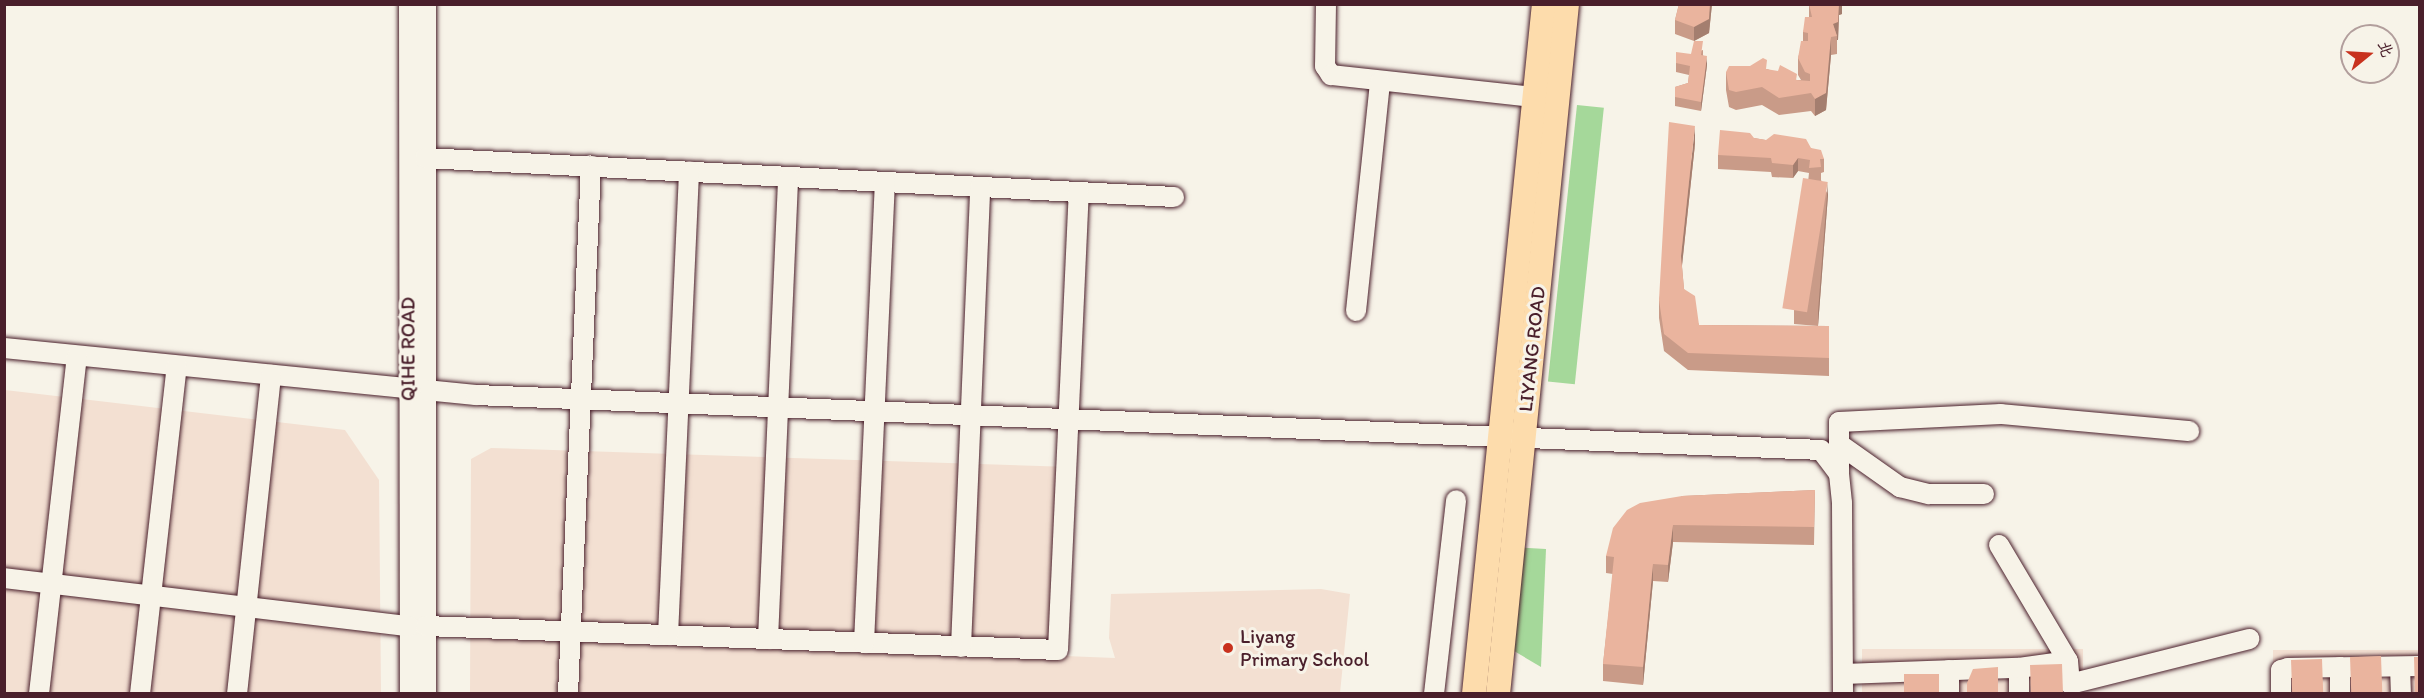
<!DOCTYPE html>
<html>
<head>
<meta charset="utf-8">
<style>
	body { margin:0 }
	#map { position:relative; width:2424px; height:698px; overflow:hidden; background:#f7f3e8; font-family:Itim,"LXGW WenKai TC",sans-serif }
	div>[style] { position:absolute }
	[style*='--x'] { left:calc(var(--x)*1px); top:calc(var(--y)*1px); width:calc(var(--w)*1px); rotate:calc(var(--a)*1deg) }
	.built>* { inset:0; background:#f3e0d2; transform-origin:0 0 }
	.green>* { inset:0; background:#a5d89a; transform-origin:0 0 }
	.roads { filter:drop-shadow(0 0 2px #4a1f2b) drop-shadow(0 0 2px #4a1f2b) }
	.minor>* { height:20px; margin:-10px; padding:0 10px; transform-origin:10px; border-radius:10px; background:#f7f3e8 }
	.major>* { height:24px; margin:-12px; padding:0 12px; transform-origin:12px; border-radius:12px; background:#fddcac }
	.wall>* { inset:0; background:#c99b88 }
	.shaded-wall>* { inset:0; background:#a47e6f }
	.building>* { inset:0; background:#eab49e; transform-origin:0 0 }
	.dots>* { width:16px; height:16px; translate:-50% -50%; box-sizing:border-box; border:3px solid #f7f3e8; border-radius:50% }
	span { translate:-50% -50%; white-space:nowrap; text-align:center; line-height:1.15; -webkit-text-stroke:6px #f7f3e8; paint-order:stroke }
	.street-label { font-size:20px; color:#4a1f2b }
	.poi-label { font-size:20px; color:#4a1f2b }
	.left { translate:0 -50%; text-align:left }
	.frame { position:absolute; inset:0; border:6px solid #4a1f2b; pointer-events:none }
	.north { position:absolute; left:2340px; top:24px; width:60px; height:60px; box-sizing:border-box; background:#f7f3e8; border:2px solid #b29e9c; border-radius:50%; rotate:72deg; font-size:16px; font-weight:700; line-height:24px; text-align:center; color:#4a1f2b }
	.north::after { content:''; display:block; margin:auto; width:21px; height:27px; background:#c8321e; clip-path:polygon(50% 0,100% 100%,50% 72%,0 100%) }
</style>
</head>
<body>
<div id="map">
	<div class="built">
		<i style="clip-path:polygon(5px 390px,345px 430px,379px 480px,381px 693px,5px 694px)"></i>
		<i style="clip-path:polygon(491px 448px,1071px 467px,1065px 656px,1115px 658px,1109px 638px,1111px 594px,1321px 589px,1350px 594px,1340px 693px,470px 694px,471px 459px)"></i>
		<i style="left:1862px;top:649px;width:221px;height:45px"></i>
		<i style="left:2273px;top:650px;width:146px;height:44px"></i>
	</div>
	<div class="green">
		<i style="left:1577px;top:105px;width:27px;height:278px;rotate:6deg"></i>
		<i style="clip-path:polygon(1514px 547px,1546px 549px,1541px 667px,1509px 648px)"></i>
	</div>
	<div class="roads">
		<div class="minor">
			<i style="--x:409;--y:4;--w:690;--a:89.92"></i>
			<i style="--x:426;--y:4;--w:690;--a:90"></i>
			<i style="--x:1326;--y:4;--w:62;--a:90.9"></i>
			<i style="--x:1325;--y:66;--w:11;--a:56"></i>
			<i style="--x:1331;--y:75;--w:205;--a:6.2"></i>
			<i style="--x:425;--y:158;--w:750;--a:2.98"></i>
			<i style="--x:1356;--y:311;--w:230;--a:-84"></i>
			<i style="--x:4;--y:348;--w:474;--a:5.7"></i>
			<i style="--x:476;--y:395;--w:1346;--a:2.34"></i>
			<i style="--x:1821;--y:450;--w:30;--a:53"></i>
			<i style="--x:1839;--y:474;--w:29;--a:84"></i>
			<i style="--x:1842;--y:503;--w:191;--a:89.7"></i>
			<i style="--x:1839;--y:444;--w:75;--a:35.2"></i>
			<i style="--x:1900;--y:487;--w:30;--a:14"></i>
			<i style="--x:1929;--y:494;--w:55;--a:0"></i>
			<i style="--x:1839;--y:474;--w:52;--a:-90"></i>
			<i style="--x:1839;--y:422;--w:162;--a:-2.8"></i>
			<i style="--x:2001;--y:414;--w:189;--a:5.2"></i>
			<i style="--x:1999;--y:545;--w:135;--a:59.3"></i>
			<i style="--x:2068;--y:661;--w:12;--a:85"></i>
			<i style="--x:4;--y:578;--w:408;--a:6.8"></i>
			<i style="--x:426;--y:626;--w:632;--a:2.17"></i>
			<i style="--x:1058;--y:650;--w:458;--a:-87.4"></i>
			<i style="--x:668;--y:635;--w:464;--a:-87.4"></i>
			<i style="--x:768;--y:639;--w:462;--a:-87.5"></i>
			<i style="--x:864;--y:643;--w:461;--a:-87.4"></i>
			<i style="--x:961;--y:647;--w:460;--a:-87.6"></i>
			<i style="--x:2340;--y:667;--w:27;--a:90"></i>
			<i style="--x:2400;--y:667;--w:27;--a:88"></i>
			<i style="--x:2019;--y:668;--w:26;--a:90"></i>
			<i style="--x:1949;--y:670;--w:24;--a:90"></i>
			<i style="--x:1843;--y:674;--w:176;--a:-2"></i>
			<i style="--x:2019;--y:668;--w:49;--a:-8.1"></i>
			<i style="--x:2070;--y:684;--w:185;--a:-14.1"></i>
			<i style="--x:39;--y:694;--w:340;--a:-83.6"></i>
			<i style="--x:140;--y:694;--w:330;--a:-83.6"></i>
			<i style="--x:237;--y:694;--w:321;--a:-83.9"></i>
			<i style="--x:568;--y:694;--w:529;--a:-87.51"></i>
			<i style="--x:1434;--y:694;--w:195;--a:-83.5"></i>
			<i style="--x:2281;--y:694;--w:24;--a:-90"></i>
			<i style="--x:2281;--y:670;--w:7;--a:-16"></i>
			<i style="--x:2288;--y:668;--w:132;--a:-0.9"></i>
		</div>
		<div class="major">
			<i style="--x:1474;--y:694;--w:694;--a:-84.21"></i>
			<i style="--x:1498;--y:694;--w:693;--a:-84.29"></i>
		</div>
	</div>
	<div class="wall">
		<i style="clip-path:polygon(1679px 4px,1712px 4px,1709px 33px,1694px 41px,1675px 34px,1675px 20px)"></i>
		<i style="clip-path:polygon(1809px 4px,1842px 4px,1842px 14px,1839px 15px,1838px 40px,1837px 40px,1837px 54px,1831px 55px,1826px 110px,1815px 116px,1811px 111px,1779px 115px,1762px 105px,1736px 110px,1729px 107px,1726px 90px,1726px 72px,1767px 69px,1797px 80px,1801px 80px,1798px 75px,1798px 58px,1803px 41px,1803px 32px,1809px 17px)"></i>
		<i style="clip-path:polygon(1703px 50px,1703px 55px,1707px 65px,1701px 111px,1675px 106px,1675px 87px,1688px 83px,1689px 75px,1676px 72px,1676px 63px,1691px 54px)"></i>
		<i style="clip-path:polygon(1754px 138px,1811px 148px,1824px 159px,1824px 172px,1821px 173px,1821px 180px,1828px 195px,1818px 326px,1794px 324px,1794px 310px,1809px 173px,1798px 171px,1793px 178px,1772px 177px,1771px 172px,1718px 169px,1718px 155px)"></i>
		<i style="clip-path:polygon(1695px 144px,1682px 266px,1684px 289px,1699px 325px,1829px 326px,1829px 376px,1688px 370px,1664px 351px,1659px 318px,1659px 300px)"></i>
		<i style="clip-path:polygon(1815px 490px,1814px 545px,1673px 542px,1668px 582px,1653px 581px,1643px 685px,1603px 681px,1603px 664px,1613px 574px,1606px 573px,1606px 556px,1682px 496px)"></i>
	</div>
	<div class="shaded-wall">
		<i style="clip-path:polygon(1710px 4px,1712px 4px,1709px 33px,1694px 41px,1694px 27px)"></i>
		<i style="clip-path:polygon(1835px 4px,1842px 4px,1842px 14px,1839px 15px,1838px 40px,1837px 40px,1837px 36px,1833px 24px)"></i>
		<i style="clip-path:polygon(1831px 37px,1831px 55px,1826px 110px,1815px 116px,1815px 99px)"></i>
		<i style="clip-path:polygon(1707px 56px,1707px 65px,1701px 111px,1701px 102px)"></i>
		<i style="clip-path:polygon(1695px 126px,1695px 144px,1681px 274px,1681px 256px)"></i>
		<i style="clip-path:polygon(1798px 158px,1798px 171px,1793px 178px,1793px 165px)"></i>
		<i style="clip-path:polygon(1828px 182px,1828px 195px,1818px 326px,1818px 312px)"></i>
		<i style="clip-path:polygon(1673px 525px,1673px 542px,1668px 582px,1668px 565px)"></i>
		<i style="clip-path:polygon(1653px 564px,1653px 581px,1643px 685px,1643px 667px)"></i>
	</div>
	<div class="building">
		<i style="clip-path:polygon(1679px 4px,1710px 4px,1709px 19px,1694px 27px,1675px 20px)"></i>
		<i style="clip-path:polygon(1809px 4px,1839px 4px,1838px 22px,1833px 24px,1837px 36px,1831px 37px,1826px 93px,1815px 99px,1811px 93px,1779px 98px,1762px 87px,1736px 92px,1729px 90px,1726px 72px,1729px 66px,1750px 66px,1763px 58px,1767px 60px,1766px 69px,1778px 71px,1780px 65px,1797px 74px,1796px 80px,1810px 81px,1810px 74px,1805px 72px,1798px 58px,1801px 41px,1808px 41px,1808px 33px,1803px 32px,1805px 17px,1812px 17px)"></i>
		<i style="clip-path:polygon(1694px 41px,1703px 41px,1701px 55px,1707px 56px,1701px 102px,1675px 97px,1675px 87px,1688px 83px,1690px 66px,1676px 63px,1676px 52px,1691px 54px)"></i>
		<i style="clip-path:polygon(1669px 122px,1695px 126px,1681px 256px,1684px 289px,1695px 296px,1699px 325px,1829px 326px,1829px 358px,1688px 353px,1664px 334px,1659px 300px)"></i>
		<i style="clip-path:polygon(1720px 130px,1750px 133px,1754px 138px,1766px 140px,1774px 134px,1806px 139px,1811px 148px,1821px 150px,1824px 159px,1820px 159px,1821px 167px,1809px 168px,1810px 160px,1798px 158px,1793px 165px,1772px 163px,1771px 158px,1718px 155px)"></i>
		<i style="left:1803px;top:178px;width:25px;height:132px;rotate:9deg"></i>
		<i style="clip-path:polygon(1815px 490px,1814px 527px,1673px 525px,1668px 565px,1653px 564px,1643px 667px,1603px 664px,1614px 557px,1606px 556px,1613px 528px,1627px 510px,1640px 503px,1682px 496px)"></i>
		<i style="left:2381px;top:656px;width:37px;height:31px;rotate:88deg"></i>
		<i style="clip-path:polygon(2414px 657px,2420px 657px,2420px 693px,2415px 693px)"></i>
		<i style="left:2322px;top:659px;width:34px;height:31px;rotate:88deg"></i>
		<i style="left:2062px;top:664px;width:29px;height:32px;rotate:88deg"></i>
		<i style="clip-path:polygon(1998px 667px,1998px 693px,1967px 693px,1967px 683px,1973px 669px)"></i>
		<i style="left:1939px;top:674px;width:19px;height:35px;rotate:90deg"></i>
	</div>
	<div class="dots">
		<i style="left:1228px;top:648px;background:#c8321e"></i>
	</div>
	<div class="street-label">
		<span style="left:408px;top:349px;rotate:-90deg">QIHE ROAD</span>
		<span style="left:1532px;top:349px;rotate:-84deg">LIYANG ROAD</span>
	</div>
	<div class="poi-label">
		<span class="left" style="left:1240px;top:648px">Liyang<br>Primary School</span>
	</div>
	<div class="frame"></div>
	<div class="north">北</div>
</div>
</body>
</html>
